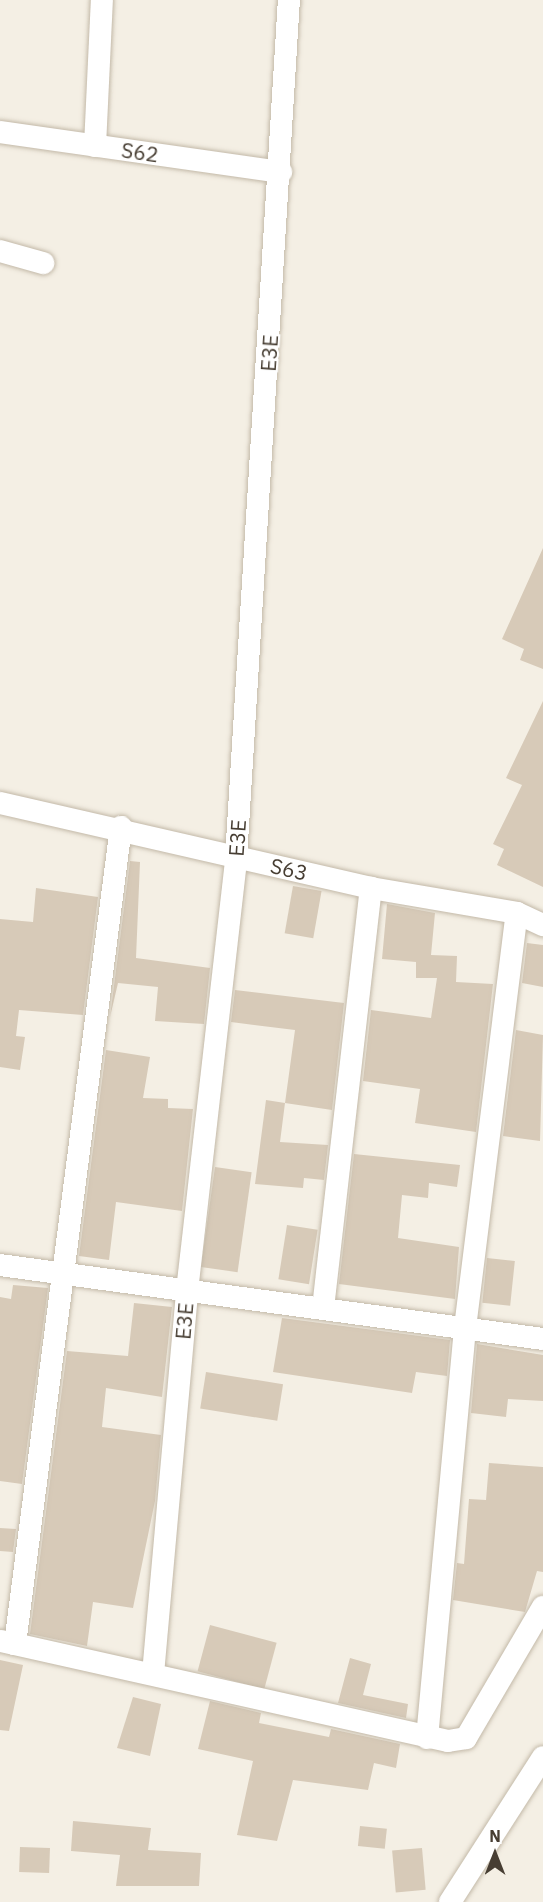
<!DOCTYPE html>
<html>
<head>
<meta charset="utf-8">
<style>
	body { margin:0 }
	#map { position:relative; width:543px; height:1902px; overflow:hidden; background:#f4efe4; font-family:"IBM Plex Sans",sans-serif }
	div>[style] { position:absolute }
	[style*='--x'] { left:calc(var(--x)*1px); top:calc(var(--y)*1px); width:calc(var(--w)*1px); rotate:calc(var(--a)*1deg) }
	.building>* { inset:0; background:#d7cab8; transform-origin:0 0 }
	.roads { filter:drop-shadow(0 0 2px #c3b9a8) drop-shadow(0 0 2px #c3b9a8) }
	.street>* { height:22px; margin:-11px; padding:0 11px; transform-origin:11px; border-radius:11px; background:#fff }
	span { translate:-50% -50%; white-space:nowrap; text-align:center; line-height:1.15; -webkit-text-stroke:4.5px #fff; paint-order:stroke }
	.street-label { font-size:21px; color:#473e33 }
	.north { position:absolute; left:465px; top:1824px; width:60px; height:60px; -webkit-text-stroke:4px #fff; paint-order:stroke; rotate:0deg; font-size:16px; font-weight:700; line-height:24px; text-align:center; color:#473e33 }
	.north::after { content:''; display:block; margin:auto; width:21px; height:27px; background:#473e33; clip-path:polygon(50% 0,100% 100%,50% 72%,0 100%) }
</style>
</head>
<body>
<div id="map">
	<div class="building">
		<i style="clip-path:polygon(543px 548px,543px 669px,520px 660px,524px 649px,502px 639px)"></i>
		<i style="clip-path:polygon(543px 701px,543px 887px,497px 865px,504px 849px,493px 844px,522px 785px,506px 778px)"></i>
		<i style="clip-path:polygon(130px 861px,140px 862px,136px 958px,210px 968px,204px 1024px,155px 1021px,158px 987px,118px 983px,110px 1017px)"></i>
		<i style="left:293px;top:886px;width:29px;height:48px;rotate:10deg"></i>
		<i style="clip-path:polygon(36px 888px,98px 897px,83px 1015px,19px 1010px,16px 1036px,25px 1037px,20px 1070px,0 1067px,0 919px,33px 922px)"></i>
		<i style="clip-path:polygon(387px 904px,435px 913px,431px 955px,457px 956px,456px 982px,493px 984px,476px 1132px,415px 1123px,420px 1089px,363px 1081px,371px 1010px,431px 1018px,437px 978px,416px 978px,416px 962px,382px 959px)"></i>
		<i style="clip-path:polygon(527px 943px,543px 945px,543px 987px,522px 983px)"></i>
		<i style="clip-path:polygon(235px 990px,344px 1003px,332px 1110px,285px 1103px,295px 1030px,231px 1022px)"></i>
		<i style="clip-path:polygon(516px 1030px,543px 1035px,540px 1141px,503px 1136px)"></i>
		<i style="clip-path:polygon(106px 1050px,150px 1057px,143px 1098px,168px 1099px,168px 1108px,193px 1109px,182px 1211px,116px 1202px,109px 1260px,79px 1256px)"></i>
		<i style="clip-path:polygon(266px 1100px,285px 1103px,280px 1142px,328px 1145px,324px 1180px,304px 1178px,303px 1188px,255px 1184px)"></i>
		<i style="clip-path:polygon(354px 1154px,460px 1165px,457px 1187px,429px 1183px,428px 1198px,402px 1195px,398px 1238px,459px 1247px,455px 1299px,339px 1284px)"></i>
		<i style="left:215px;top:1167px;width:37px;height:101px;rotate:8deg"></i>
		<i style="left:287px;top:1225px;width:31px;height:55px;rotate:9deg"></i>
		<i style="left:487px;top:1258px;width:28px;height:45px;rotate:6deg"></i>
		<i style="clip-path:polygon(13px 1285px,48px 1288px,22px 1484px,0 1481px,0 1297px,11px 1299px)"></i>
		<i style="clip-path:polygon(134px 1303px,172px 1307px,162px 1397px,106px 1388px,102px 1427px,161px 1435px,155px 1501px,133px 1608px,93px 1602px,87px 1646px,30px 1634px,67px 1351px,128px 1356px)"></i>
		<i style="clip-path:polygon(282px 1318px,450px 1340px,447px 1376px,416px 1372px,412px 1393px,273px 1372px)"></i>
		<i style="clip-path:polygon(477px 1344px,543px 1355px,543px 1401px,508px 1399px,506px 1417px,471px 1413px)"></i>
		<i style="left:206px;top:1372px;width:78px;height:37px;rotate:9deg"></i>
		<i style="clip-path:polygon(489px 1463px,543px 1467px,543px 1572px,537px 1571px,525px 1612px,453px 1600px,457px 1563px,464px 1564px,469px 1499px,486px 1500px)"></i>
		<i style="clip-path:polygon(0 1528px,16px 1529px,13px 1552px,0 1551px)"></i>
		<i style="left:210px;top:1625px;width:69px;height:48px;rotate:15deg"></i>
		<i style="clip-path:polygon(350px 1658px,371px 1664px,363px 1695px,408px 1704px,406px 1718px,338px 1703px)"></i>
		<i style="clip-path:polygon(0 1660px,23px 1665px,9px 1731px,0 1730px)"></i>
		<i style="clip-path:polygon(133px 1697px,161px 1704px,150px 1756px,117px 1748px)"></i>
		<i style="clip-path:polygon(210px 1701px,261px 1713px,259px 1723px,329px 1737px,331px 1729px,400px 1744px,396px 1768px,374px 1763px,368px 1790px,293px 1780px,277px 1841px,237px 1835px,253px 1761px,198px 1749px)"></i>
		<i style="clip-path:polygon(73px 1821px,151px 1828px,148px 1850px,201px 1853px,199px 1886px,116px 1886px,120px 1855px,71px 1851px)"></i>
		<i style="left:360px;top:1826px;width:27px;height:20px;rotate:6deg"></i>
		<i style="left:20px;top:1847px;width:30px;height:25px;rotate:2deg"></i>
		<i style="left:422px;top:1848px;width:42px;height:30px;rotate:85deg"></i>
	</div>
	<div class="roads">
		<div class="street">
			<i style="--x:0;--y:132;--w:284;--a:8.1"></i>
			<i style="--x:95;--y:146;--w:146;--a:-87.3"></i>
			<i style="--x:0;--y:251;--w:45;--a:15.6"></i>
			<i style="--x:0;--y:803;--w:381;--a:12.9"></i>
			<i style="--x:371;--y:888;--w:148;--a:9.7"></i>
			<i style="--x:517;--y:913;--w:29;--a:25"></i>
			<i style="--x:0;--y:1265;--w:548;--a:7.76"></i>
			<i style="--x:323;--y:1308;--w:423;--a:-83.5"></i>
			<i style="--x:1;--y:1641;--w:458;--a:12.6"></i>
			<i style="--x:448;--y:1741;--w:18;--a:-9"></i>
			<i style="--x:466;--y:1738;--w:152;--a:-59.6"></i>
			<i style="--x:15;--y:1644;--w:824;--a:-82.61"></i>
			<i style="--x:153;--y:1674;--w:385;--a:-84.9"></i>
			<i style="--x:187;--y:1291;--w:436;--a:-83.5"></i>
			<i style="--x:236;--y:858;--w:860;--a:-86.47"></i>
			<i style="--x:427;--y:1738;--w:412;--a:-84.7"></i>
			<i style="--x:465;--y:1328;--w:418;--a:-82.9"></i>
			<i style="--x:450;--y:1902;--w:172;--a:-57.3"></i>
		</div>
	</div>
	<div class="street-label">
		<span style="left:140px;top:152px;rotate:8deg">S62</span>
		<span style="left:269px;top:353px;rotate:-86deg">E3E</span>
		<span style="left:237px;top:838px;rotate:-86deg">E3E</span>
		<span style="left:289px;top:869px;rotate:13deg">S63</span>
		<span style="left:184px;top:1321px;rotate:-85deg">E3E</span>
	</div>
	<div class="north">N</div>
</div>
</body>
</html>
